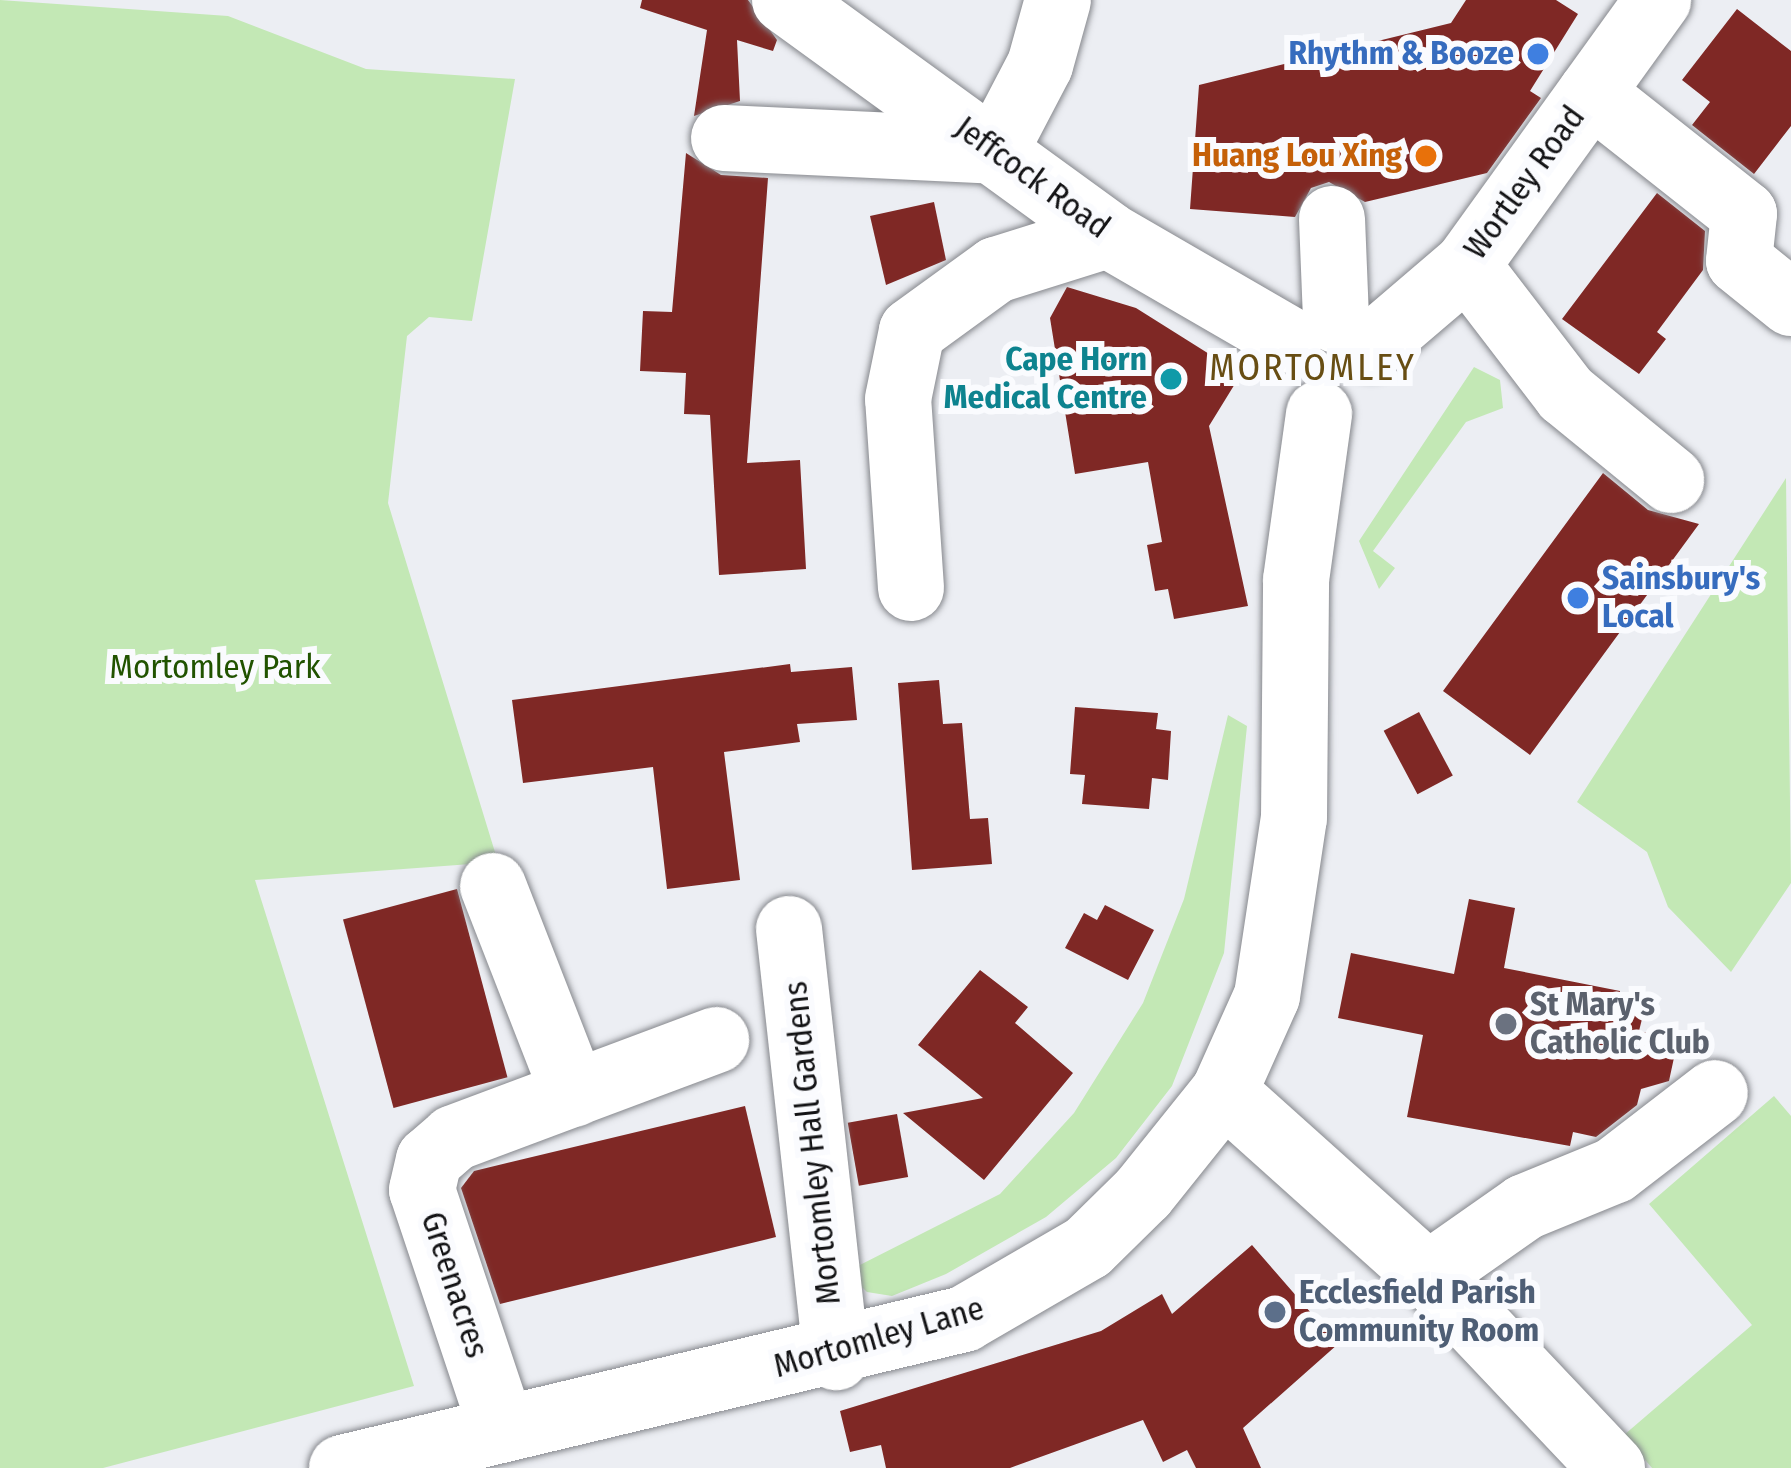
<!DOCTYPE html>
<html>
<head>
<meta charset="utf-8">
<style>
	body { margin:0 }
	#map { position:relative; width:1791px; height:1468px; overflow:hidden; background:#eceef3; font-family:"Fira Sans Condensed",sans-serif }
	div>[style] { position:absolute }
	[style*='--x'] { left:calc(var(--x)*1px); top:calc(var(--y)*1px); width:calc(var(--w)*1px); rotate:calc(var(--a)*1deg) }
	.green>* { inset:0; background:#c3e8b5 }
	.building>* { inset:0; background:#7f2825; transform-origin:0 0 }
	.roads { filter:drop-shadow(0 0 3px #86888d) drop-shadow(0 0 3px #86888d) }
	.minor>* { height:66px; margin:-33px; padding:0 33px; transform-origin:33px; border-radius:33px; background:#fff }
	.dots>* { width:33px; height:33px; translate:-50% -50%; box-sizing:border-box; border:6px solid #fafbfe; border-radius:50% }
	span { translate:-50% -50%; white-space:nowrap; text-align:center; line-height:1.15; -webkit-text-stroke:12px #fafbfe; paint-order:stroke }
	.shop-label { font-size:33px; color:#366cbe; font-weight:700 }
	.right { translate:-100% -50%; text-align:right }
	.left { translate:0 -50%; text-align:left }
	.food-label { font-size:33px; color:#c56008; font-weight:700 }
	.street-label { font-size:33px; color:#131315 }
	.culture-label { font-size:33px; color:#0d838f; font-weight:700 }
	.park-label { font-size:33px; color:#215300 }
	.worship-label { font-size:33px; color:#5b616d; font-weight:700 }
	.service-label { font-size:33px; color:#4e5e75; font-weight:700 }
	.neighbourhood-label { font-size:36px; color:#674d13; letter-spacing:3px }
</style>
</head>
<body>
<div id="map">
	<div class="green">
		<i style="clip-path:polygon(0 0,228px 16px,366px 69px,515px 79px,472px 321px,429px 317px,407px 336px,388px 503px,498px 862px,255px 880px,414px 1386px,103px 1468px,0 1468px)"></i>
		<i style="clip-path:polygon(1474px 367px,1500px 380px,1503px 408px,1466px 422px,1373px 551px,1395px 568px,1379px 589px,1359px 541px)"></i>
		<i style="clip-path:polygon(1786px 478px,1791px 883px,1731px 972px,1668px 907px,1647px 852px,1577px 802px)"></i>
		<i style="clip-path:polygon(1228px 715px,1247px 726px,1224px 953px,1172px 1086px,1116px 1158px,1046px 1217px,946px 1274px,892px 1296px,867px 1292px,846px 1272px,1000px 1194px,1074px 1113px,1143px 1003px,1184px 899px)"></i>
		<i style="clip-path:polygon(1774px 1096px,1791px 1116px,1791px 1468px,1652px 1468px,1624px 1435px,1752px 1325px,1649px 1204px)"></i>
	</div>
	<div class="building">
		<i style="clip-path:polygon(642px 0,748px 0,777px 40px,773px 51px,737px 40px,740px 101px,694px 116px,707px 30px,640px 8px)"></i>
		<i style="clip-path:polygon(1466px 0,1556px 0,1578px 14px,1530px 91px,1541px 98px,1487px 173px,1365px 202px,1329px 182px,1311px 188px,1295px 217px,1190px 209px,1199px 85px,1451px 23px)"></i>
		<i style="clip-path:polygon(1737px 9px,1791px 51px,1791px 126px,1754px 174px,1692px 125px,1710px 102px,1682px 80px)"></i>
		<i style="clip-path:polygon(686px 153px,721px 175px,768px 178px,747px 463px,800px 460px,806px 569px,719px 575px,710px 415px,684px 414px,686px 373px,640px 371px,643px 311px,672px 312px)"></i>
		<i style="clip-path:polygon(1657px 193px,1705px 231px,1703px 270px,1657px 332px,1666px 339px,1639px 374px,1562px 319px)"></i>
		<i style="clip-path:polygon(934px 202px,946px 260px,886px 285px,870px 216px)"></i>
		<i style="clip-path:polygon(1067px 287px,1136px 308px,1241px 374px,1209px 426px,1248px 606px,1174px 619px,1168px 589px,1155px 591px,1147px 545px,1162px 542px,1148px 462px,1075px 474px,1050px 318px)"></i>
		<i style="clip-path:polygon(1603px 473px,1648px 510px,1699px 524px,1530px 755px,1443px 691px)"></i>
		<i style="clip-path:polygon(790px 664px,791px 672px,852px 667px,857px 720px,797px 724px,800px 742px,724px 752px,740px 880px,667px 889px,653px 767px,523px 783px,512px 700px)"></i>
		<i style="clip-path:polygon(939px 680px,943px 724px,962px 723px,970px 819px,988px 818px,992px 864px,912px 870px,898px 683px)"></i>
		<i style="clip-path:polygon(1075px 707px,1158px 713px,1156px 729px,1171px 731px,1168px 780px,1152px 778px,1149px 809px,1082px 804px,1085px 775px,1070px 774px)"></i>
		<i style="left:1419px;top:712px;width:72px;height:40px;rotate:62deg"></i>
		<i style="left:457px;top:889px;width:195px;height:118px;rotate:75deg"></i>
		<i style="clip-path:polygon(1469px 899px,1515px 908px,1504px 968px,1620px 991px,1617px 1006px,1644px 1011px,1639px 1031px,1653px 1034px,1650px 1048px,1675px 1053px,1669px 1081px,1641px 1089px,1637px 1105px,1596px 1137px,1573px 1132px,1570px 1146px,1407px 1117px,1423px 1035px,1338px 1018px,1351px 953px,1454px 974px)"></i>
		<i style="clip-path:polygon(1105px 905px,1154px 930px,1128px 980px,1065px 948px,1084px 913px,1097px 920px)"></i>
		<i style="clip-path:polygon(980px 970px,1028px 1007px,1015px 1023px,1073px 1073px,984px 1180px,903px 1113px,983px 1098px,918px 1045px)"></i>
		<i style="clip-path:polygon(745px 1106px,776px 1237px,500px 1304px,461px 1188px,474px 1171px)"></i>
		<i style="left:897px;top:1114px;width:64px;height:50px;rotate:80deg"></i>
		<i style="clip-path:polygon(1252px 1245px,1338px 1344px,1243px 1428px,1261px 1468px,1196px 1468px,1187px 1450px,1163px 1462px,1143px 1420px,1010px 1468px,886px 1468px,881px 1445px,850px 1452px,840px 1411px,1101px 1331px,1162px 1294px,1172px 1314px)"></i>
	</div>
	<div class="roads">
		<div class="minor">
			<i style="--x:785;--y:0;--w:399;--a:36"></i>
			<i style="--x:1108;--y:235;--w:209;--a:30.1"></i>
			<i style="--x:1591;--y:93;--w:195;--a:38.3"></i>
			<i style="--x:1744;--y:214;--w:47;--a:96.1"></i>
			<i style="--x:1739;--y:261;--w:67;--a:38.9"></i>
			<i style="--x:724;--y:138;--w:271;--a:2.7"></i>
			<i style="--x:995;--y:151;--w:97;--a:-62.4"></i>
			<i style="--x:1040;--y:65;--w:67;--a:-74.5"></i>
			<i style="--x:1332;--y:219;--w:101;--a:87.7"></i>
			<i style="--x:1467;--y:265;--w:163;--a:52.5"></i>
			<i style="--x:1566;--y:394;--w:136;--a:39.3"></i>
			<i style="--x:1371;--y:347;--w:126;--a:-40.5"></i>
			<i style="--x:1467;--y:265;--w:327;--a:-54.2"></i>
			<i style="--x:911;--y:588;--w:189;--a:-93.9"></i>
			<i style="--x:898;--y:399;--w:69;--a:-78.4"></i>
			<i style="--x:912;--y:331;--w:104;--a:-36"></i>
			<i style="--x:996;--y:270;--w:117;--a:-17.4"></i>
			<i style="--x:493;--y:886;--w:223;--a:68.7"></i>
			<i style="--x:789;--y:929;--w:431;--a:83.7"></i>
			<i style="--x:1224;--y:1092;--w:292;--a:41.9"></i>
			<i style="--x:1441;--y:1287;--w:249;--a:46.6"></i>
			<i style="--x:1428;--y:1275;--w:118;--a:-35"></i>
			<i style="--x:1525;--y:1207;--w:97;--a:-22.3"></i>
			<i style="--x:1615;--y:1170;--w:126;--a:-37.6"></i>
			<i style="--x:501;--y:1426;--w:249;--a:-108.5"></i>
			<i style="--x:422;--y:1190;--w:31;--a:-77"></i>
			<i style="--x:429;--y:1160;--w:33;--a:-41"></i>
			<i style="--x:454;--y:1138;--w:280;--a:-20.5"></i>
			<i style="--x:342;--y:1468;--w:640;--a:-13.47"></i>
			<i style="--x:964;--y:1319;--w:143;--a:-30.1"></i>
			<i style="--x:1088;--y:1247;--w:77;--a:-44.5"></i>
			<i style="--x:1143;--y:1193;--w:129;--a:-51.3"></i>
			<i style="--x:1224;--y:1092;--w:105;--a:-65.9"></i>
			<i style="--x:1267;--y:996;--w:180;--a:-81.4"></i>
			<i style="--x:1294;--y:818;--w:238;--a:-89.5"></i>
			<i style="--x:1296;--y:580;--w:168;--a:-82.1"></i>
		</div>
	</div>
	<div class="dots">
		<i style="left:1538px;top:54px;background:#3f7fe0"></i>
		<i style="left:1426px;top:156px;background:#e8710a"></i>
		<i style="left:1171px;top:379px;background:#0f9aa8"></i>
		<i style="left:1578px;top:598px;background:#3f7fe0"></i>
		<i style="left:1506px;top:1024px;background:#6b7280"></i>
		<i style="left:1275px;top:1312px;background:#5c6f8a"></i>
	</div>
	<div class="shop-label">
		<span class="right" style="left:1514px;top:54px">Rhythm &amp; Booze</span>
		<span class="left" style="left:1602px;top:598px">Sainsbury's<br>Local</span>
	</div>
	<div class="food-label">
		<span class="right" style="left:1402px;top:156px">Huang Lou Xing</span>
	</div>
	<div class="street-label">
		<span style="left:1032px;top:178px;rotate:36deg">Jeffcock Road</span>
		<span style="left:1525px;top:183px;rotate:-54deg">Wortley Road</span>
		<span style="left:813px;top:1143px;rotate:-96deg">Mortomley Hall Gardens</span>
		<span style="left:454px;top:1285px;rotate:72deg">Greenacres</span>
		<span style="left:879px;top:1338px;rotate:-16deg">Mortomley Lane</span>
	</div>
	<div class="culture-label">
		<span class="right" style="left:1147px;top:379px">Cape Horn<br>Medical Centre</span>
	</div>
	<div class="park-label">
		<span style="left:215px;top:668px">Mortomley Park</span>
	</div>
	<div class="worship-label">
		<span class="left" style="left:1530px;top:1024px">St Mary's<br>Catholic Club</span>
	</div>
	<div class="service-label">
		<span class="left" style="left:1299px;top:1312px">Ecclesfield Parish<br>Community Room</span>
	</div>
	<div class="neighbourhood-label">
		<span style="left:1313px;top:369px">MORTOMLEY</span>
	</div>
</div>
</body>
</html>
